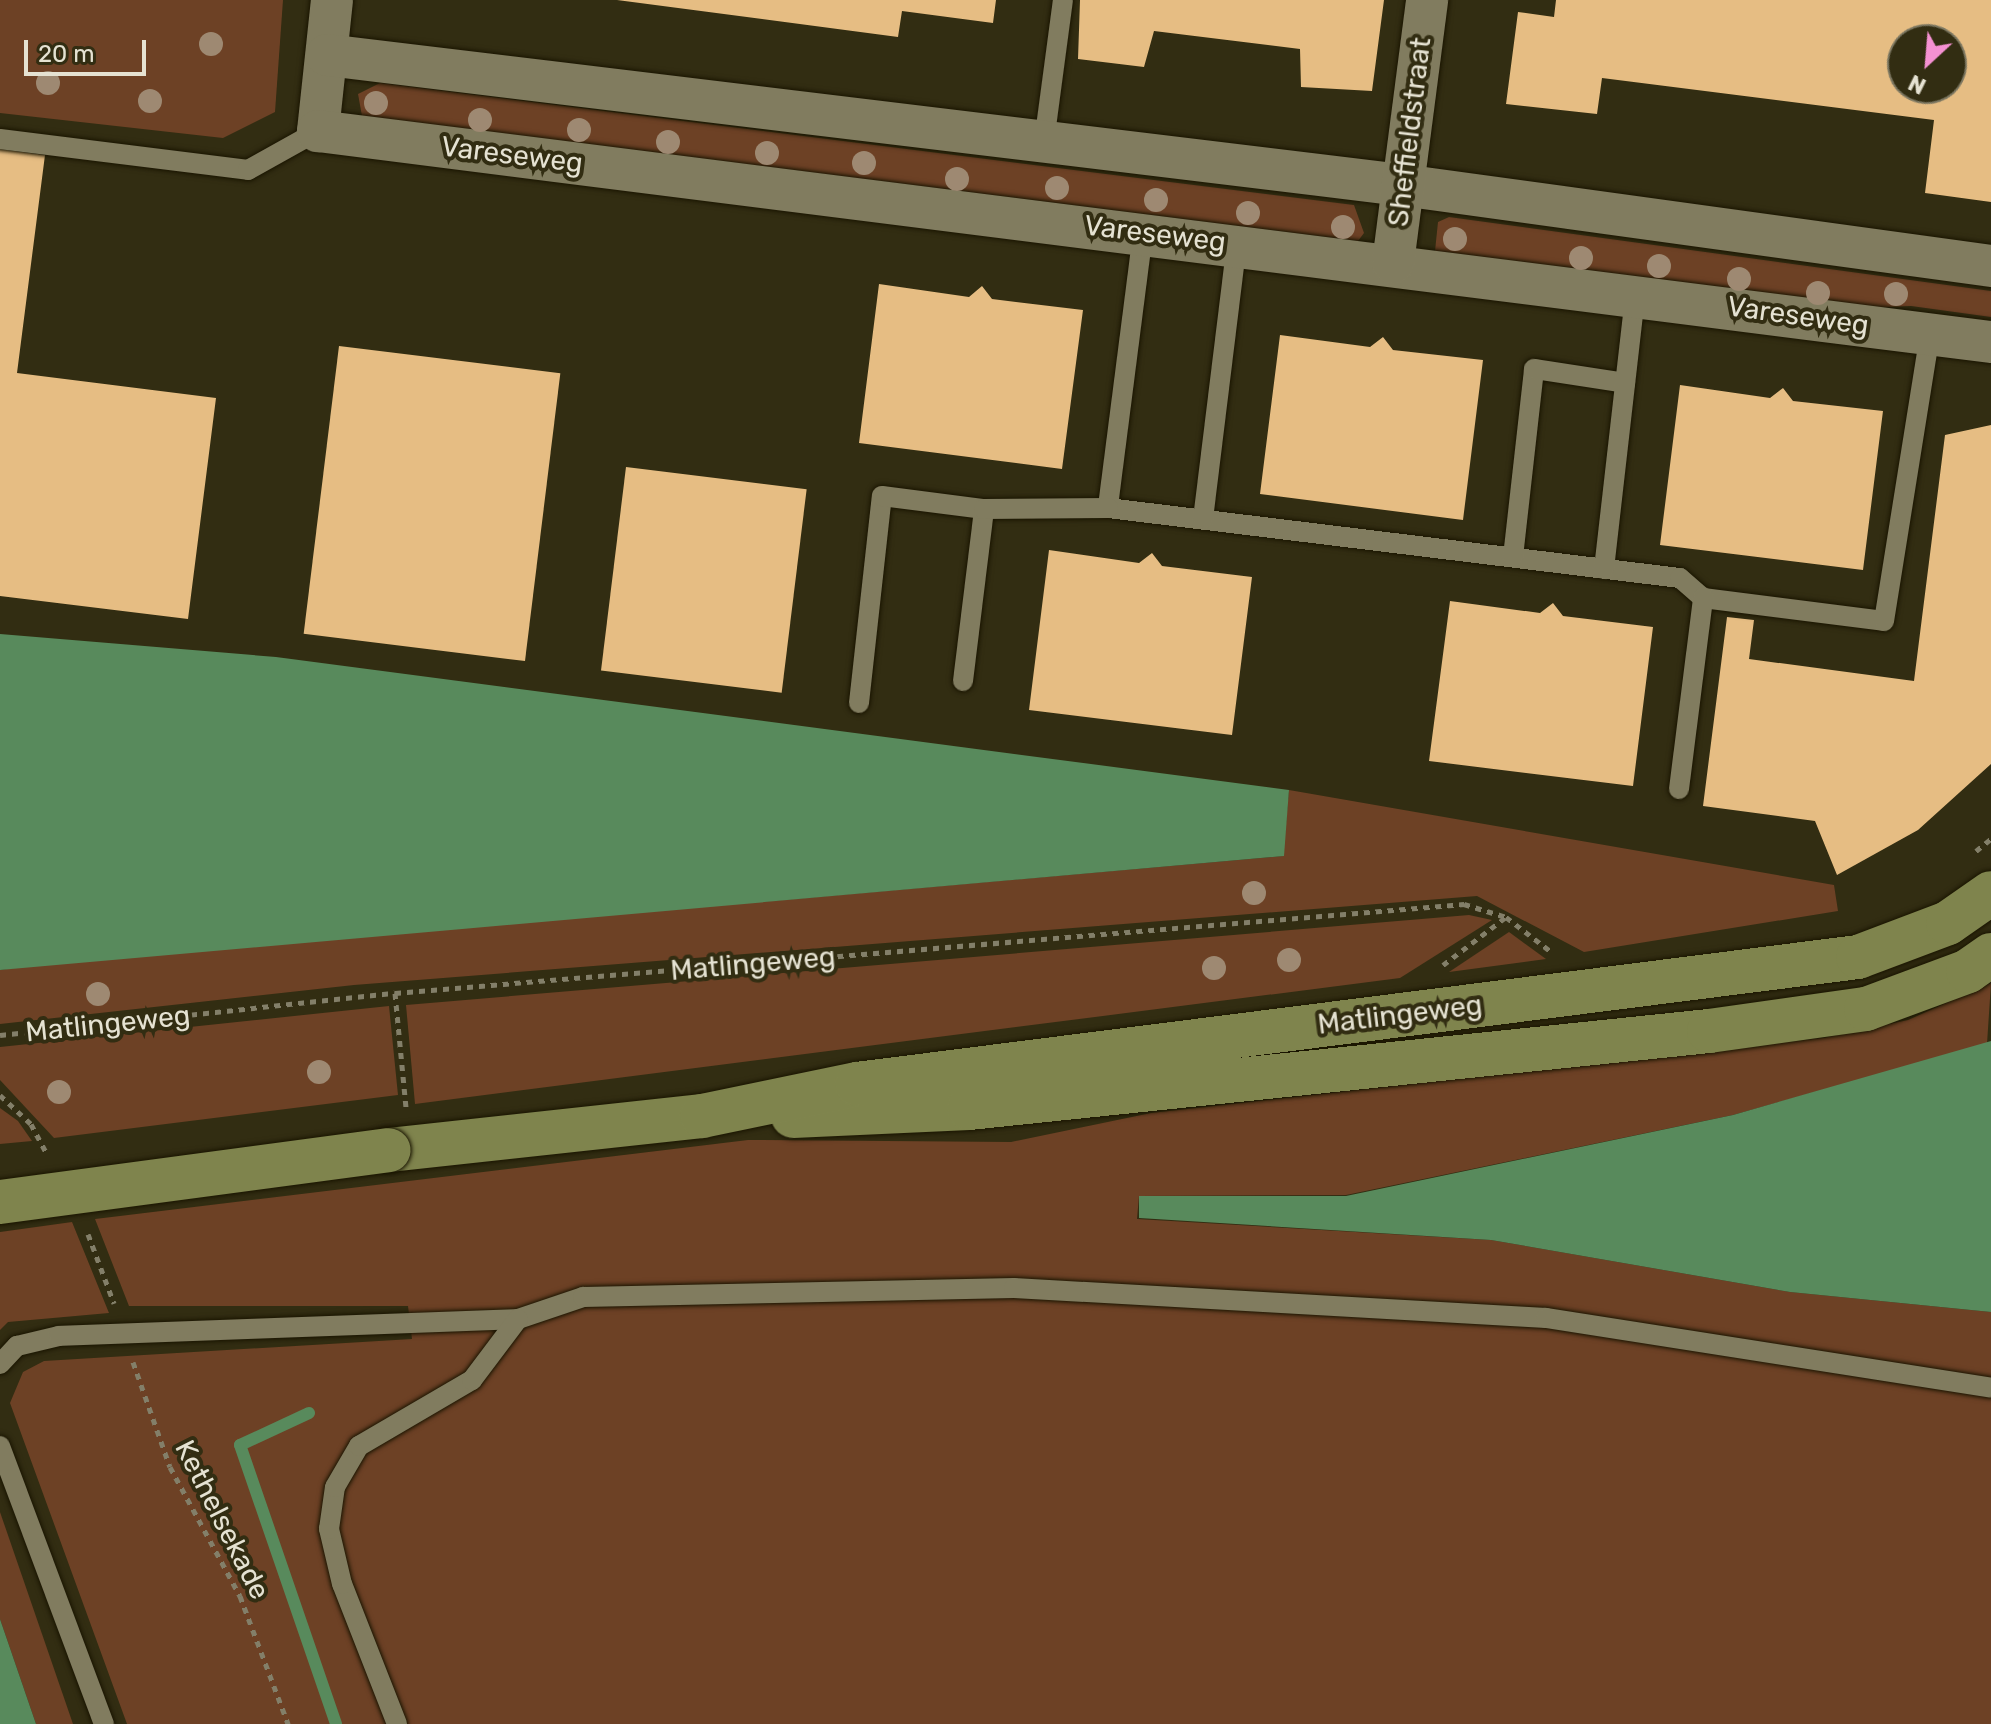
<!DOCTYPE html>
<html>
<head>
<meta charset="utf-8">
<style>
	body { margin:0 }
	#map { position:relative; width:1991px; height:1724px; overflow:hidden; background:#322d12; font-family:Rubik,sans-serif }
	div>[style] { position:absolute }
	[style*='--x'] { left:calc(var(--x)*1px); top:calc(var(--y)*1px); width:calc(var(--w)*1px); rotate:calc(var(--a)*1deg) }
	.green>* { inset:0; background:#6d4125 }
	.water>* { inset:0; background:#588a5c }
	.stream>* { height:12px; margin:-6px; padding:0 6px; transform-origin:6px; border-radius:6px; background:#588a5c }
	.building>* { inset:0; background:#e6bd83; transform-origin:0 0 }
	.path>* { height:5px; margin-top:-2.5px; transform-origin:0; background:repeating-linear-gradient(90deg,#837f69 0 6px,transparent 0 12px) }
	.roads { filter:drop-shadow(0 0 2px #1a1500) drop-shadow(0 0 2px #1a1500) }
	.service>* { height:20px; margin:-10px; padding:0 10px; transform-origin:10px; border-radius:10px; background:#817c5f }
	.minor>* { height:42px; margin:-21px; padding:0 21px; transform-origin:21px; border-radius:21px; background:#817c5f }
	.secondary>* { height:44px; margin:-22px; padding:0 22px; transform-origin:22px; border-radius:22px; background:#7f844d }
	.bridges { filter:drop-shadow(0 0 2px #1a1500) drop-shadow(0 0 2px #1a1500) }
	.secondary-bridge>* { height:44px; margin:-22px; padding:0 22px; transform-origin:22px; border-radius:22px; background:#7f844d }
	.trees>* { width:24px; height:24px; margin:-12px; border-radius:50%; background:#9e8972 }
	span { translate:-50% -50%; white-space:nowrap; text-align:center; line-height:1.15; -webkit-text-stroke:8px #322d12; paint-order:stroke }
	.street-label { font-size:28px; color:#e5e2d2 }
	.north { position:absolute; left:1887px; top:24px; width:80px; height:80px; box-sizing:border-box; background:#322d12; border:2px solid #7a755f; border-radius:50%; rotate:206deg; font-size:22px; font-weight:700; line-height:32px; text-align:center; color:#e5e2d2 }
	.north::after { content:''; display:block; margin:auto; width:28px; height:36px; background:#f591d2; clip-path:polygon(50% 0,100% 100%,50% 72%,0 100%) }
	.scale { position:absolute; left:24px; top:40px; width:122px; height:36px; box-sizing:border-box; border:4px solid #e5e2d2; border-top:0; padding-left:10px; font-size:24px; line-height:28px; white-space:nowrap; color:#e5e2d2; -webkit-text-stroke:6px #322d12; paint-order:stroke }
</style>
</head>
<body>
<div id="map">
	<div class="green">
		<i style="clip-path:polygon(0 0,283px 0,275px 112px,223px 138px,0 113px)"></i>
		<i style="clip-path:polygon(380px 83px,1354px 205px,1364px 233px,1358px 241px,362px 116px,358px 94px)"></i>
		<i style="clip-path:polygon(1449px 217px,1991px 291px,1991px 317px,1911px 306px,1839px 309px,1435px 251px,1438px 222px)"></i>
		<i style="clip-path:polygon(1289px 790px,1834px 885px,1838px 911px,1584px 952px,1477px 896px,354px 985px,0 1024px,0 970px,28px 966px,1283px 856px)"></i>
		<i style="clip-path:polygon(1469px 915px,1492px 920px,1400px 978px,415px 1104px,406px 1005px)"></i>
		<i style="clip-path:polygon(1509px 932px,1546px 959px,1449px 972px)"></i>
		<i style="clip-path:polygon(1991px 983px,1987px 1044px,1733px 1115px,1346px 1195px,1139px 1196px,1137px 1219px,1491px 1240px,1790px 1292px,1991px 1312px,1991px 1724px,127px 1724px,10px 1403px,23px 1372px,44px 1361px,412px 1339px,408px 1306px,129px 1306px,95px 1219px,748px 1140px,1011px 1142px,1151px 1113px,1823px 1038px,1908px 1020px)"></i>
		<i style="clip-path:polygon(389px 1006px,398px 1095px,54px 1138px,0 1080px,0 1047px)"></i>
		<i style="clip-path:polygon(0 1108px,18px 1121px,32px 1141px,0 1144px)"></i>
		<i style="clip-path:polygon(72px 1222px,109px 1313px,8px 1322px,0 1330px,0 1232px)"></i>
		<i style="clip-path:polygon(0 1512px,73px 1724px,36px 1724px,0 1619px)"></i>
	</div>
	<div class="water">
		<i style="clip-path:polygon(0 634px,276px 657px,1289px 790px,1284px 856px,0 970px)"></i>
		<i style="clip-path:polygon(1991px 1041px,1991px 1312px,1790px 1292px,1491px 1240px,1139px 1218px,1139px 1196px,1346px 1196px,1733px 1115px)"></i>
		<i style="clip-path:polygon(0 1619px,36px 1724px,0 1724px)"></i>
	</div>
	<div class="stream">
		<i style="--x:309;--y:1413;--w:76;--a:155.1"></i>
		<i style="--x:240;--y:1445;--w:295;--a:71"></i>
	</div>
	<div class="building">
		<i style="clip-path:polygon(617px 0,996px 0,993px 23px,902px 11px,898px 37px)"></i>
		<i style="clip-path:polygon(1080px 0,1384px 0,1372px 91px,1301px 87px,1300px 49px,1154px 31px,1144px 67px,1078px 59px)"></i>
		<i style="clip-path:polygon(evenodd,1556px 0,1991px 0,1991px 202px,1925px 193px,1934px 120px,1602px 78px,1597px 114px,1506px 104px,1518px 12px,1554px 17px,1556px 0,1903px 40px,1951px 40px,1951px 88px,1903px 88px,1903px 40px)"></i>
		<i style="clip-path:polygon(0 149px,45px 155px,17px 373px,216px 398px,188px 619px,0 596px)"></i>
		<i style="clip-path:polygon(879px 284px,969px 297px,982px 286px,992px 299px,1083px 310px,1062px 469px,859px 443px)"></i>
		<i style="clip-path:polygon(1280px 335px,1370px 347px,1383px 337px,1393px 350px,1483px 360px,1463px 520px,1260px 494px)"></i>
		<i style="left:339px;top:346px;width:223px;height:290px;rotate:7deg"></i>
		<i style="clip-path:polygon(1680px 385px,1770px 398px,1783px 388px,1793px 401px,1883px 411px,1863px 570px,1660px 545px)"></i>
		<i style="clip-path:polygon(1991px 425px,1991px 764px,1918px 830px,1837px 875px,1815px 821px,1703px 806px,1727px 617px,1754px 620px,1749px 659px,1914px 681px,1945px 435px)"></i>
		<i style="left:626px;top:467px;width:182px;height:205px;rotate:7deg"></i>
		<i style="clip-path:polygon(1049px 550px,1139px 563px,1152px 553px,1162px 566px,1252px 577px,1232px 735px,1029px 710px)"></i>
		<i style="clip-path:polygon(1450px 601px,1540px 613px,1553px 603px,1563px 616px,1653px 627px,1633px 786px,1429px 761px)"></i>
	</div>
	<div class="path">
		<i style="--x:1976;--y:851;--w:19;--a:-39"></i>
		<i style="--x:1443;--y:965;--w:79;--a:-37.3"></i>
		<i style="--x:395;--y:993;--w:115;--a:84.5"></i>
		<i style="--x:0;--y:1035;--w:397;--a:-6.1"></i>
		<i style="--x:395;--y:993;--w:1073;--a:-4.76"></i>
		<i style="--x:1464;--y:904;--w:44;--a:17.2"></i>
		<i style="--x:1506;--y:917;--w:59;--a:37.5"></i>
		<i style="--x:0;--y:1095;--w:42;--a:43.1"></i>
		<i style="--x:31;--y:1124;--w:34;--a:62"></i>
		<i style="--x:88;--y:1234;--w:74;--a:69.4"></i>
		<i style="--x:133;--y:1362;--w:111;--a:70.6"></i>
		<i style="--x:170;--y:1467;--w:147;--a:61.5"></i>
		<i style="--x:240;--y:1596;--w:137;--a:69.4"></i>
	</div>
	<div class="roads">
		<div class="service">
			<i style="--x:0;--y:139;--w:250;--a:7.1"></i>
			<i style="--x:248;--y:170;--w:80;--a:-29.1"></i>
			<i style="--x:1044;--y:142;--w:143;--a:-82.4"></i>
			<i style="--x:1143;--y:233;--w:277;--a:97.3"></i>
			<i style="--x:1108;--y:508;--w:576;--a:6.98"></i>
			<i style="--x:1680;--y:578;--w:30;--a:41"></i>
			<i style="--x:1703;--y:598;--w:182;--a:7.2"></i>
			<i style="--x:1884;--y:621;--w:291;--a:-80.9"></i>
			<i style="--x:1203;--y:519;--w:277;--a:-83"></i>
			<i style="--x:1513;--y:557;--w:189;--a:-83.6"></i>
			<i style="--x:1534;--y:369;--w:92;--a:8.7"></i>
			<i style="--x:1604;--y:569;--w:276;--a:-83.5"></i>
			<i style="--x:963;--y:681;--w:173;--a:-83"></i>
			<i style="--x:859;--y:703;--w:208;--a:-83.7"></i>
			<i style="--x:882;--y:496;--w:103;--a:7.3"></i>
			<i style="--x:984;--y:509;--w:124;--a:-0.5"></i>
			<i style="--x:1679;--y:789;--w:193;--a:-82.8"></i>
			<i style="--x:0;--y:1364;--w:25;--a:-47"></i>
			<i style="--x:17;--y:1346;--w:43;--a:-13.4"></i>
			<i style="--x:59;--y:1336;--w:459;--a:-2.1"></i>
			<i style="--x:518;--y:1319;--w:69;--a:-18.7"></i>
			<i style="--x:583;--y:1297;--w:431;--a:-1.2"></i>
			<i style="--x:1014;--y:1288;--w:533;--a:3.23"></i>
			<i style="--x:1546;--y:1318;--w:450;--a:8.9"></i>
			<i style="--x:0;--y:1446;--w:297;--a:69.5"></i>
			<i style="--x:397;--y:1724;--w:150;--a:-111.4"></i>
			<i style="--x:342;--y:1584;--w:57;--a:-103.3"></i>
			<i style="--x:329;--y:1529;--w:42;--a:-81.9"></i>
			<i style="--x:335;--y:1487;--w:48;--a:-59.7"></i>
			<i style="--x:359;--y:1446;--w:131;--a:-30.3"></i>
			<i style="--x:472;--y:1380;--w:76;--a:-53"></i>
		</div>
		<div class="minor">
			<i style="--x:332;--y:0;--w:132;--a:96.1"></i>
			<i style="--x:318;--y:131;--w:1686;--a:7.19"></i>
			<i style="--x:327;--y:55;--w:1083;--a:6.9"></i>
			<i style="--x:1402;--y:185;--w:595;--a:7.83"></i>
			<i style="--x:1393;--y:263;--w:265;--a:-82.6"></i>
		</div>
		<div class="secondary">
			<i style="--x:793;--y:1116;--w:176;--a:-2.6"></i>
			<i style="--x:969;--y:1108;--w:744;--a:-5.94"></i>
			<i style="--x:1709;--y:1031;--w:159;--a:-8"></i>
			<i style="--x:1866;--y:1009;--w:109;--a:-20.4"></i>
			<i style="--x:1968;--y:971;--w:28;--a:-35"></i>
			<i style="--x:389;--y:1150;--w:315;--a:-6.2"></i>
			<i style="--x:702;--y:1116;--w:158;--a:-11.7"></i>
			<i style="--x:857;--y:1084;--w:1009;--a:-7.23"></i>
			<i style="--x:1858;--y:957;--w:96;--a:-20.7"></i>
			<i style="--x:1948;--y:923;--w:52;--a:-34.9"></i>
		</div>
	</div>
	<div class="bridges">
		<div class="secondary-bridge">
			<i style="--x:0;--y:1202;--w:392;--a:-7.6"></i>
		</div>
	</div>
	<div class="trees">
		<i style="left:211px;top:44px"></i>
		<i style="left:48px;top:83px"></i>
		<i style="left:150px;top:101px"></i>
		<i style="left:376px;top:103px"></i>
		<i style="left:480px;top:120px"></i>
		<i style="left:579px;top:130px"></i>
		<i style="left:668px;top:142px"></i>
		<i style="left:767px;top:153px"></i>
		<i style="left:864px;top:163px"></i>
		<i style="left:957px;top:179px"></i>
		<i style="left:1057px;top:188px"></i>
		<i style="left:1156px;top:200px"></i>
		<i style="left:1248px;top:213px"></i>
		<i style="left:1343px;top:227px"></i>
		<i style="left:1455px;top:239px"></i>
		<i style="left:1581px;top:258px"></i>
		<i style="left:1659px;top:266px"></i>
		<i style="left:1739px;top:279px"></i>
		<i style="left:1818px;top:293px"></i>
		<i style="left:1896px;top:294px"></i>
		<i style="left:1254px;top:893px"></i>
		<i style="left:1289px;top:960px"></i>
		<i style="left:1214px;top:968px"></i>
		<i style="left:98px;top:994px"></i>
		<i style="left:319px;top:1072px"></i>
		<i style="left:59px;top:1092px"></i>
	</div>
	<div class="street-label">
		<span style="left:1410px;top:132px;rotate:-83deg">Sheffieldstraat</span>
		<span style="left:512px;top:155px;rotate:7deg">Vareseweg</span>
		<span style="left:1155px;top:234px;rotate:7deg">Vareseweg</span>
		<span style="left:1798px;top:316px;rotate:8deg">Vareseweg</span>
		<span style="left:753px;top:964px;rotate:-5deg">Matlingeweg</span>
		<span style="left:1400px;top:1015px;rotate:-7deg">Matlingeweg</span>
		<span style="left:108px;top:1024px;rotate:-6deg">Matlingeweg</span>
		<span style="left:222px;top:1520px;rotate:63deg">Kethelsekade</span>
	</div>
	<div class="north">N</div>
	<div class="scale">20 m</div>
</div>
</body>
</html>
